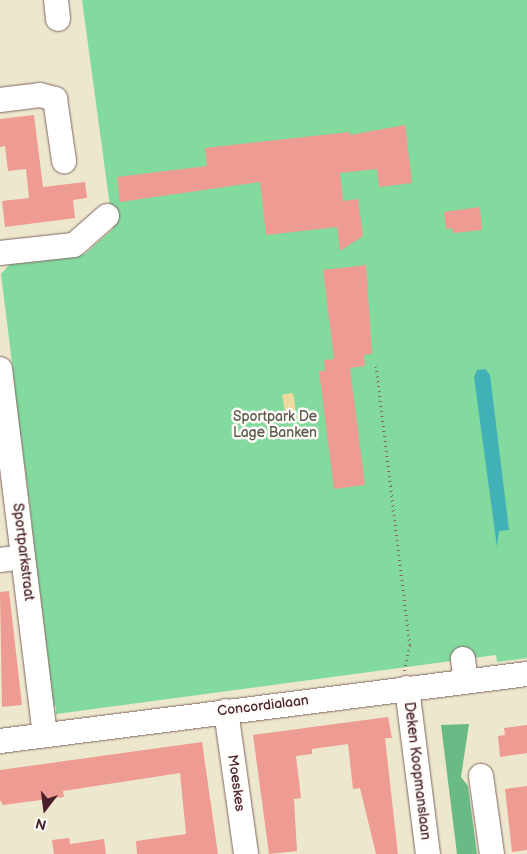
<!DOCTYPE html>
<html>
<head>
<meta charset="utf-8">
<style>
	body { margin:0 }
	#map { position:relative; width:527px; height:854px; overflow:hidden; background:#ede8cd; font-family:"Balsamiq Sans",sans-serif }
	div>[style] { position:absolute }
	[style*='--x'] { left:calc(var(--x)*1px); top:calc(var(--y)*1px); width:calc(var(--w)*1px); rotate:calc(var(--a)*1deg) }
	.green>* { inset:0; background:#83da9e }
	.forest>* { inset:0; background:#6aba85 }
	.sand>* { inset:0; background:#eeda9e; transform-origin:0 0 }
	.water>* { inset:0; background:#41b1b7 }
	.building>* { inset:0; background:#ee9b94 }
	.path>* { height:3px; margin-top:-1.5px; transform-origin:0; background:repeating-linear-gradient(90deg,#836564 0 1px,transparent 0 5px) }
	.roads { filter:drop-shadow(0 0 1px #836564) drop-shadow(0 0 1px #836564) }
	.minor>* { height:24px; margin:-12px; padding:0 12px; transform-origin:12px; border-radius:12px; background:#fff }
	span { translate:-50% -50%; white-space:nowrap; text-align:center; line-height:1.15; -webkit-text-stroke:5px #fdfcf7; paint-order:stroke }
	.park-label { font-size:14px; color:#5b574e }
	.street-label { font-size:14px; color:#4a1f2b }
	.north { position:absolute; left:20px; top:784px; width:50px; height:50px; -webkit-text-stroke:4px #fdfcf7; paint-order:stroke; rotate:195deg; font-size:14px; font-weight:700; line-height:20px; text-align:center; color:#4a1f2b }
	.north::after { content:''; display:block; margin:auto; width:18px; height:22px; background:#4a1f2b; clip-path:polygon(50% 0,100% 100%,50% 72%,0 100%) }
</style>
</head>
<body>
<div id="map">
	<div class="green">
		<i style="clip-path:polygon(82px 0,527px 0,527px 658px,497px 662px,496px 655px,56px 714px,56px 706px,49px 707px,42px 678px,49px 669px,40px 592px,33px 588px,26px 533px,32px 524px,21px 437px,14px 433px,7px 379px,13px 371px,1px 274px,11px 263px,85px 254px,113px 229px)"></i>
	</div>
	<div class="forest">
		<i style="clip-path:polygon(469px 724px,461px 777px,468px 786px,477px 854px,457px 854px,441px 725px)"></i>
	</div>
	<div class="sand">
		<i style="left:293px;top:393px;width:25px;height:11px;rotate:81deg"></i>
	</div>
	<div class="water">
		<i style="clip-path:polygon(485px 369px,490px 375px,509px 530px,499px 531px,497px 547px,474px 377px,477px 370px)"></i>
	</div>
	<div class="building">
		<i style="clip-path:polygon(34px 115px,43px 187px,85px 182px,87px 198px,73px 200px,75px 218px,5px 227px,2px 201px,29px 198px,26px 169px,8px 171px,5px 146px,0 147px,0 119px)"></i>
		<i style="clip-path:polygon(405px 125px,412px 183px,379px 187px,377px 169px,340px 173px,343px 201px,358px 199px,363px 236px,340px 251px,337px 227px,266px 235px,260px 182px,120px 202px,117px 177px,207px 166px,205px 148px,350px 132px,350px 135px)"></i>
		<i style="clip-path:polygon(480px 207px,482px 230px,453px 233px,452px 228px,446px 229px,444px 212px)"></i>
		<i style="clip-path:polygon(366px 265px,372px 354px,364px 355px,365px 366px,350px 368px,365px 485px,334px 489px,319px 371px,325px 371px,324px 360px,334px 359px,323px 270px)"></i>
		<i style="clip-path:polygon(9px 591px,22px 705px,2px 707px,0 592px)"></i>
		<i style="clip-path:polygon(388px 717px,392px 738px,385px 738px,398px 854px,376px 854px,360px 788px,353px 789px,348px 744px,312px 749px,312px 754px,296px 756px,301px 798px,294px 799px,297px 851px,269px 854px,253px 735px)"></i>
		<i style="clip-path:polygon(527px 725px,527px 753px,500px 757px,498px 736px,505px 735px,504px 728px)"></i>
		<i style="clip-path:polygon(202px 742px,218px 854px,137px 854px,136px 841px,186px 834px,180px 773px,63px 791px,64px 797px,3px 805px,0 800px,0 770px)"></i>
		<i style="clip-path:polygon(527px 786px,527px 850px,512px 852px,505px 789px)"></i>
		<i style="clip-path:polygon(69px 838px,70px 844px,104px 839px,106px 854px,54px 854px,52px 840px)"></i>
	</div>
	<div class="path">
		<i style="--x:376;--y:366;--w:281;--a:83.1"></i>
		<i style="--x:410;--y:645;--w:26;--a:103"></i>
	</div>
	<div class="roads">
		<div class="minor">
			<i style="--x:56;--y:0;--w:19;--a:84"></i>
			<i style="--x:0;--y:100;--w:40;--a:-7.1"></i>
			<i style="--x:40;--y:95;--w:16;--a:15"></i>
			<i style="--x:55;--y:99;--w:63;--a:81.7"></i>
			<i style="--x:0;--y:253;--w:74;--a:-6.2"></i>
			<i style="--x:74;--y:245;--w:44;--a:-41.3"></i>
			<i style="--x:0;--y:369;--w:369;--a:83"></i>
			<i style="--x:0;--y:560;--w:23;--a:-7"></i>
			<i style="--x:463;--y:659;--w:23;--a:83"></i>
			<i style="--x:407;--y:688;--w:167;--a:82.8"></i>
			<i style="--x:226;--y:711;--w:144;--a:82"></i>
			<i style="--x:0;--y:741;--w:531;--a:-7.25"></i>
			<i style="--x:481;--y:776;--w:79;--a:82"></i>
		</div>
	</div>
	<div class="park-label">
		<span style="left:275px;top:425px">Sportpark De<br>Lage Banken</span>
	</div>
	<div class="street-label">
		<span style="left:23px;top:552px;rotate:83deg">Sportparkstraat</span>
		<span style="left:263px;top:706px;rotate:-7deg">Concordialaan</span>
		<span style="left:417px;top:771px;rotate:83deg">Deken Koopmanslaan</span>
		<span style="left:236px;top:783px;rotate:82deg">Moeskes</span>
	</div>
	<div class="north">N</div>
</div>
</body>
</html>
